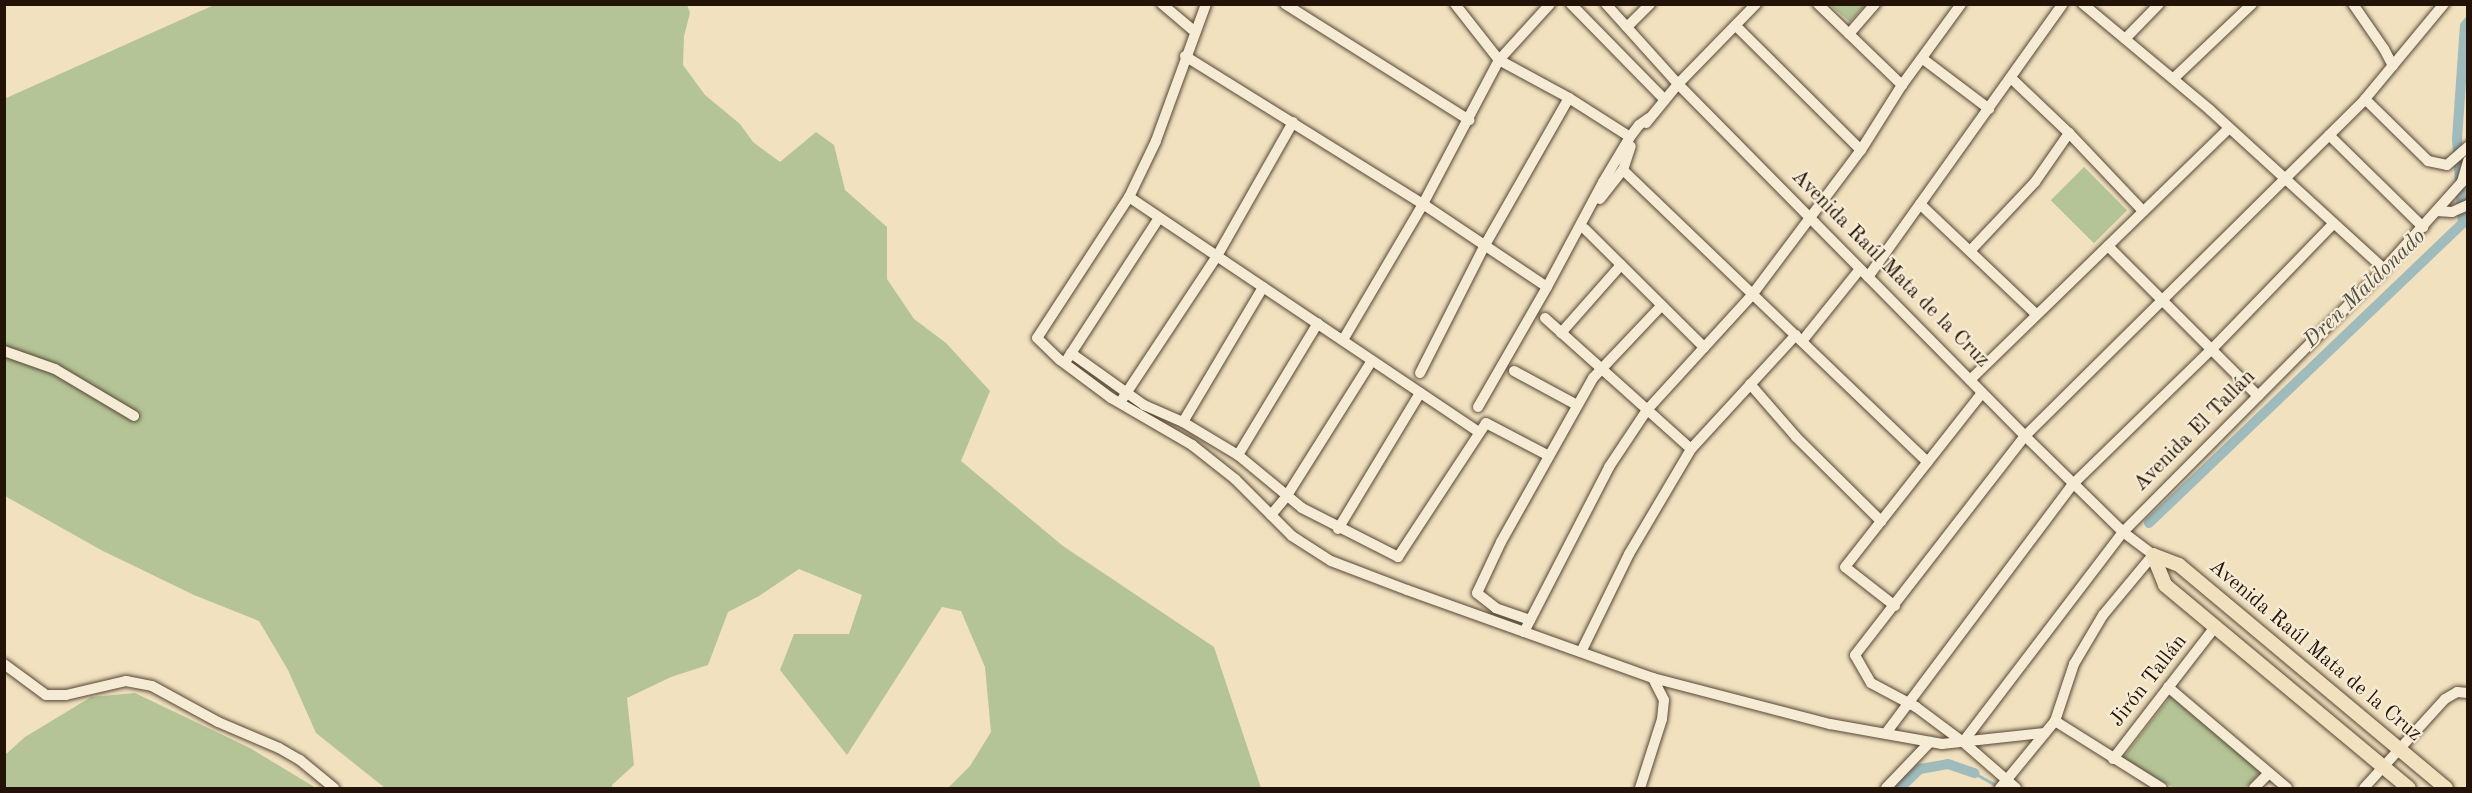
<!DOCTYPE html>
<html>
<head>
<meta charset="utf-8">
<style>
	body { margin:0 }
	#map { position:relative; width:2472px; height:793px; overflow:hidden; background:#f1e1bf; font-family:"Old Standard TT",serif }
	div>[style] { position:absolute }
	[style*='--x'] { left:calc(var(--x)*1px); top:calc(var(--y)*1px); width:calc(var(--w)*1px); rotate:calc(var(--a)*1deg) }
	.green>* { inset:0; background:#b4c496; transform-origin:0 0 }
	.stream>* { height:3px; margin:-1.5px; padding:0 1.5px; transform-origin:1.5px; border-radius:1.5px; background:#9fbbbc }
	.canal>* { height:10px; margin:-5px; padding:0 5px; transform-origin:5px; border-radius:5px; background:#9fbbbc }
	.roads { filter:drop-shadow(0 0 2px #564635) drop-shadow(0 0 2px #564635) }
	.minor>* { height:10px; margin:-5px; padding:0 5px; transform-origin:5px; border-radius:5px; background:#f6ecd5 }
	.major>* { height:14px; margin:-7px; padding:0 7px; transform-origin:7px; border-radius:7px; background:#f1e1bf }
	span { translate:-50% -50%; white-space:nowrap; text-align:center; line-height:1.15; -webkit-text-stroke:4.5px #f6ecd5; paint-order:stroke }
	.street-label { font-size:21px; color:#231207 }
	.water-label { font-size:22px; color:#4e4d46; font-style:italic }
	.frame { position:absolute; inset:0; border:6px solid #231207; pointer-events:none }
</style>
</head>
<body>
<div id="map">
	<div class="green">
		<i style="clip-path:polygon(214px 5px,687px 5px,690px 13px,684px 36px,683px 65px,705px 95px,740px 124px,753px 142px,780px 162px,816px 132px,834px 145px,845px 190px,887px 227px,887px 279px,914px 319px,946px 343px,990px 391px,961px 461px,1063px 546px,1214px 647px,1261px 788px,948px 788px,970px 766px,991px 732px,985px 667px,961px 611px,942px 607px,847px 755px,780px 670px,794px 634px,849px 634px,862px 595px,799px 569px,759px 596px,728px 612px,708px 665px,671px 677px,627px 698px,634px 765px,612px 785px,612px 788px,385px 788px,316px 733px,288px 670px,259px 621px,194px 595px,101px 550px,5px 496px,4px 99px)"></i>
		<i style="clip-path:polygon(1830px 5px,1865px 5px,1850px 22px)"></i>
		<i style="left:2084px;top:167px;width:61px;height:47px;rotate:45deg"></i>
		<i style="clip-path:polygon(135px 693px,250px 748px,316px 788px,5px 788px,5px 755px,25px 737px,91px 697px)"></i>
		<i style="clip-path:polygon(2171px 696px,2261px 772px,2245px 788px,2174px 788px,2122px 759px)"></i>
	</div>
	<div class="stream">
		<i style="--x:1974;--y:773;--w:26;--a:29"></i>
	</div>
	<div class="canal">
		<i style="--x:2149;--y:523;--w:434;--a:-43.7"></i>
		<i style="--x:2463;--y:223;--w:84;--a:-94.1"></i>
		<i style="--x:2457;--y:139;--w:113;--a:-86"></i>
		<i style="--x:2465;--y:26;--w:5;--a:-53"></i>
		<i style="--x:1900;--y:788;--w:28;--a:-44"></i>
		<i style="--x:1920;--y:769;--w:28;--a:-10"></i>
		<i style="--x:1948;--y:764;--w:28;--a:19"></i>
	</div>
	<div class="roads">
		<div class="minor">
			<i style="--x:1162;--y:4;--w:42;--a:40.2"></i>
			<i style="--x:1206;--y:4;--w:146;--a:110.1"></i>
			<i style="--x:1156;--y:141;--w:62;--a:115.7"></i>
			<i style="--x:1129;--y:197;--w:168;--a:123.1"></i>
			<i style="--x:1037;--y:338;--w:32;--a:44"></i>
			<i style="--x:1060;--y:360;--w:64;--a:36.7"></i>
			<i style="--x:1111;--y:398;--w:94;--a:30.1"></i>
			<i style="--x:1192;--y:445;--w:55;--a:38.3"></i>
			<i style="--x:1235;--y:479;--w:81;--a:45"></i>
			<i style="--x:1292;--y:536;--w:46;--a:32.7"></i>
			<i style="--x:1331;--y:561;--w:81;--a:20.9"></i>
			<i style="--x:1407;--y:590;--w:261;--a:19.7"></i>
			<i style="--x:1653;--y:678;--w:183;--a:14.6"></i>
			<i style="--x:1830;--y:724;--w:114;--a:10.1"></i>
			<i style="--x:1942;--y:744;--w:103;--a:-6.2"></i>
			<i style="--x:1285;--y:4;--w:218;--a:32.2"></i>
			<i style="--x:1455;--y:4;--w:71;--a:51.8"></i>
			<i style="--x:1499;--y:60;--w:80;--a:28.5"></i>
			<i style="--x:1569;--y:98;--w:72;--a:32.6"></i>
			<i style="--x:1571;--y:4;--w:134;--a:45.6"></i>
			<i style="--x:1606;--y:4;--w:108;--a:48"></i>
			<i style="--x:1678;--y:84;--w:494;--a:45.4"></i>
			<i style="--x:2025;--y:436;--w:137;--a:44.4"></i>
			<i style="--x:2123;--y:532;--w:38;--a:37"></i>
			<i style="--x:2153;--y:555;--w:78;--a:129.8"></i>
			<i style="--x:2103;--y:615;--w:57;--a:120.6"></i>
			<i style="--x:2074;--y:664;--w:60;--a:108.4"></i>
			<i style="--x:2055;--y:721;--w:87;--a:129.4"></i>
			<i style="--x:1818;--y:4;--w:117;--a:44"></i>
			<i style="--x:2083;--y:4;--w:165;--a:39.8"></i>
			<i style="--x:2210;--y:110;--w:236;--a:42.4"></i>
			<i style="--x:2353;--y:4;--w:55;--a:55.4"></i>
			<i style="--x:2384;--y:49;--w:19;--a:62"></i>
			<i style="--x:1736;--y:26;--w:176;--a:44.8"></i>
			<i style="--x:1627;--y:27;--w:33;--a:-45"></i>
			<i style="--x:1849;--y:34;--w:40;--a:-49"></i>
			<i style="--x:2125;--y:39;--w:49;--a:-45.8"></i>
			<i style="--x:1185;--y:56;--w:280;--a:31.9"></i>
			<i style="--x:1423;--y:204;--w:149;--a:33.8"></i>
			<i style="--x:1923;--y:59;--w:83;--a:37.1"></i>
			<i style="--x:2011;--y:78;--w:80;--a:43.5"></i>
			<i style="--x:2069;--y:133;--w:108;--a:46.5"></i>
			<i style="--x:2174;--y:78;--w:108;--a:-43.5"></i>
			<i style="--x:2365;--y:99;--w:88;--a:44.5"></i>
			<i style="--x:2428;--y:161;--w:19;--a:12"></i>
			<i style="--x:2447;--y:165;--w:28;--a:-41"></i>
			<i style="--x:1646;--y:123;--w:50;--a:-50.6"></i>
			<i style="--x:1678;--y:84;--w:112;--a:-45.7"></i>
			<i style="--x:2329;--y:135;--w:132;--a:44.4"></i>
			<i style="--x:1623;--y:170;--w:422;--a:43.8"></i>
			<i style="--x:1129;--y:197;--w:422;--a:33.9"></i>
			<i style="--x:1600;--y:199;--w:37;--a:-52"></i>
			<i style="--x:1623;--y:170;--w:25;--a:-72"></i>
			<i style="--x:1920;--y:204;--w:160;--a:43.5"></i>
			<i style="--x:2437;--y:211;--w:15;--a:4"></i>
			<i style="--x:2452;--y:212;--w:17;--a:-24"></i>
			<i style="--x:1585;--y:229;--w:168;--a:44.8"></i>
			<i style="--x:2108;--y:246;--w:212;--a:45"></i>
			<i style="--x:1970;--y:251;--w:95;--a:-46.7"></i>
			<i style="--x:2035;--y:182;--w:60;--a:-55.2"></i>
			<i style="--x:1868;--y:277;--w:335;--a:-54.5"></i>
			<i style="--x:1545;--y:318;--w:196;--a:41.9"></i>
			<i style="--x:1561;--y:333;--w:91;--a:-48.6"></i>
			<i style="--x:1343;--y:340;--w:158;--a:-59.5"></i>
			<i style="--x:1423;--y:204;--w:163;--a:-62.2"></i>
			<i style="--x:1499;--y:60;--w:76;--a:-47.7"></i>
			<i style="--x:1803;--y:340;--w:91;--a:-51.2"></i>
			<i style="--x:4;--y:351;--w:54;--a:19.4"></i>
			<i style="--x:55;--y:369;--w:92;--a:30.7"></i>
			<i style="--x:1071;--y:353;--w:90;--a:35.5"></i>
			<i style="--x:1144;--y:405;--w:43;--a:23.6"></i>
			<i style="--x:1183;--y:422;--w:64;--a:31"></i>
			<i style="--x:1238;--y:455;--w:83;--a:39.6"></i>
			<i style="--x:1302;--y:508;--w:108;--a:27"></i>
			<i style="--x:1398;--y:557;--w:160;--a:-56.7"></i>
			<i style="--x:1486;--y:423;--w:71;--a:27.6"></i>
			<i style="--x:1068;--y:358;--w:167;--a:-57"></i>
			<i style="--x:1514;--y:371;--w:72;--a:28.4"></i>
			<i style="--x:1420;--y:373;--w:144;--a:-63.1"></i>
			<i style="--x:1485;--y:245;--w:169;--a:-60.3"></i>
			<i style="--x:1970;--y:380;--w:361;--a:-44.2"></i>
			<i style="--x:1750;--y:384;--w:70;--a:49"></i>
			<i style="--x:1796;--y:437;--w:120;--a:44.7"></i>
			<i style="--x:1123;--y:398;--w:170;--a:-56.5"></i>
			<i style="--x:1217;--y:256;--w:154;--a:-60.4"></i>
			<i style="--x:1478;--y:407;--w:138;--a:-60.1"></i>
			<i style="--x:1547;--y:287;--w:119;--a:-61.9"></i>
			<i style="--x:1603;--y:182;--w:52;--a:-59"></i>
			<i style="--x:1630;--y:137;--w:15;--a:-53"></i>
			<i style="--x:1639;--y:125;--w:12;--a:-35"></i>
			<i style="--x:1183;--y:422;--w:157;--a:-59.3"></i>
			<i style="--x:1238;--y:455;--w:154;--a:-58.8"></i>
			<i style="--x:1271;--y:515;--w:23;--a:-50"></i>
			<i style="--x:1286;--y:497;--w:160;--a:-57.8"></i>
			<i style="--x:1338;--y:529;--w:159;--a:-58.9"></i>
			<i style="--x:1895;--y:606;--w:63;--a:-142"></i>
			<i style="--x:1845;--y:567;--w:221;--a:-51.8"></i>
			<i style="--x:1530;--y:620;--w:36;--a:-161"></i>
			<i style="--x:1496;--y:608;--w:24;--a:-142"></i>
			<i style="--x:1477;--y:593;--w:56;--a:-64.8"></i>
			<i style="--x:1501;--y:542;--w:188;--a:-60.7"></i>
			<i style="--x:1593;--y:378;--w:100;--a:-46.6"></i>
			<i style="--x:1524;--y:632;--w:186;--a:-62.7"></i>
			<i style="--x:1609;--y:467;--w:69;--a:-56.3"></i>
			<i style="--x:1647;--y:410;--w:156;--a:-47.6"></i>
			<i style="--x:1752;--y:295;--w:181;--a:-53.1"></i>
			<i style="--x:1861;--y:150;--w:77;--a:-57.8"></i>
			<i style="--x:1902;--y:85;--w:100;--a:-53.9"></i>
			<i style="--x:1581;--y:652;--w:109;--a:-63.9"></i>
			<i style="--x:1629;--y:554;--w:122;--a:-59.4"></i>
			<i style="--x:1691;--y:449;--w:155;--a:-47.4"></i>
			<i style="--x:4;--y:664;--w:52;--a:36.4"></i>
			<i style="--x:46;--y:695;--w:20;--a:0"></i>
			<i style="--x:66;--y:695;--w:62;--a:-13.1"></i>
			<i style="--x:126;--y:681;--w:26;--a:11"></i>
			<i style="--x:152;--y:686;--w:75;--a:28.6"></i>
			<i style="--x:218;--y:722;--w:66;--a:23.1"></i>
			<i style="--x:279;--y:748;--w:24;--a:30"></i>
			<i style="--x:300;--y:760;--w:44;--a:39.5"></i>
			<i style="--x:2168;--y:687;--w:156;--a:40.3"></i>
			<i style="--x:2055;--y:721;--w:126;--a:32.1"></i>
			<i style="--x:1886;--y:733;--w:311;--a:-53.1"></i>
			<i style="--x:2073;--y:484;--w:194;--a:-44.2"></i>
			<i style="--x:2212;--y:349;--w:174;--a:-45.9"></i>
			<i style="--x:1963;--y:742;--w:264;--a:-52.7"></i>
			<i style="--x:2123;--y:532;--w:371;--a:-45.2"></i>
			<i style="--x:2384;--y:269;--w:117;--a:-48.1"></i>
			<i style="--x:2462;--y:182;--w:22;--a:-74"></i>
			<i style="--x:2113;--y:759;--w:167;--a:-52.3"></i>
			<i style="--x:1640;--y:788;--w:72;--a:-72.3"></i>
			<i style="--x:1662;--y:719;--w:19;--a:-84"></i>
			<i style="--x:1664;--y:700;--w:25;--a:-117"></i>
			<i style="--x:1886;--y:788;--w:64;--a:-46.3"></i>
			<i style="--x:2016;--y:788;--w:70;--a:-139"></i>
			<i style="--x:1963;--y:742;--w:59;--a:-143.3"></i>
			<i style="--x:1916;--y:707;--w:51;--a:-151.9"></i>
			<i style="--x:1871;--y:683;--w:32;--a:-120"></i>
			<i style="--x:1855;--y:655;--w:277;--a:-52.2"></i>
			<i style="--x:2025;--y:436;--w:479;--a:-44.7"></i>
			<i style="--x:2365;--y:99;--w:124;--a:-50.3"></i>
			<i style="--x:2254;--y:788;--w:21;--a:-45"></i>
			<i style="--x:2364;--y:788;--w:120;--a:-47.7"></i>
			<i style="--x:2445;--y:699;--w:14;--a:-30"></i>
			<i style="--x:2457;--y:692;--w:11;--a:5"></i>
		</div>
		<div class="major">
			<i style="--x:2153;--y:555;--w:28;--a:21"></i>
			<i style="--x:2179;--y:565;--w:348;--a:39.9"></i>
			<i style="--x:2153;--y:555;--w:32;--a:68"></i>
			<i style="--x:2165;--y:585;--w:317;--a:39.8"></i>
		</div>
	</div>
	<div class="street-label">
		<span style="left:1890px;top:269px;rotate:45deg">Avenida Raúl Mata de la Cruz</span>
		<span style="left:2195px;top:431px;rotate:-45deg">Avenida El Tallán</span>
		<span style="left:2315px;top:651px;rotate:40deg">Avenida Raúl Mata de la Cruz</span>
		<span style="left:2149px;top:681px;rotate:-52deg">Jirón Tallán</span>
	</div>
	<div class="water-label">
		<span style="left:2365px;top:289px;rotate:-44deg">Dren Maldonado</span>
	</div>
	<div class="frame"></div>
</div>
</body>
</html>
